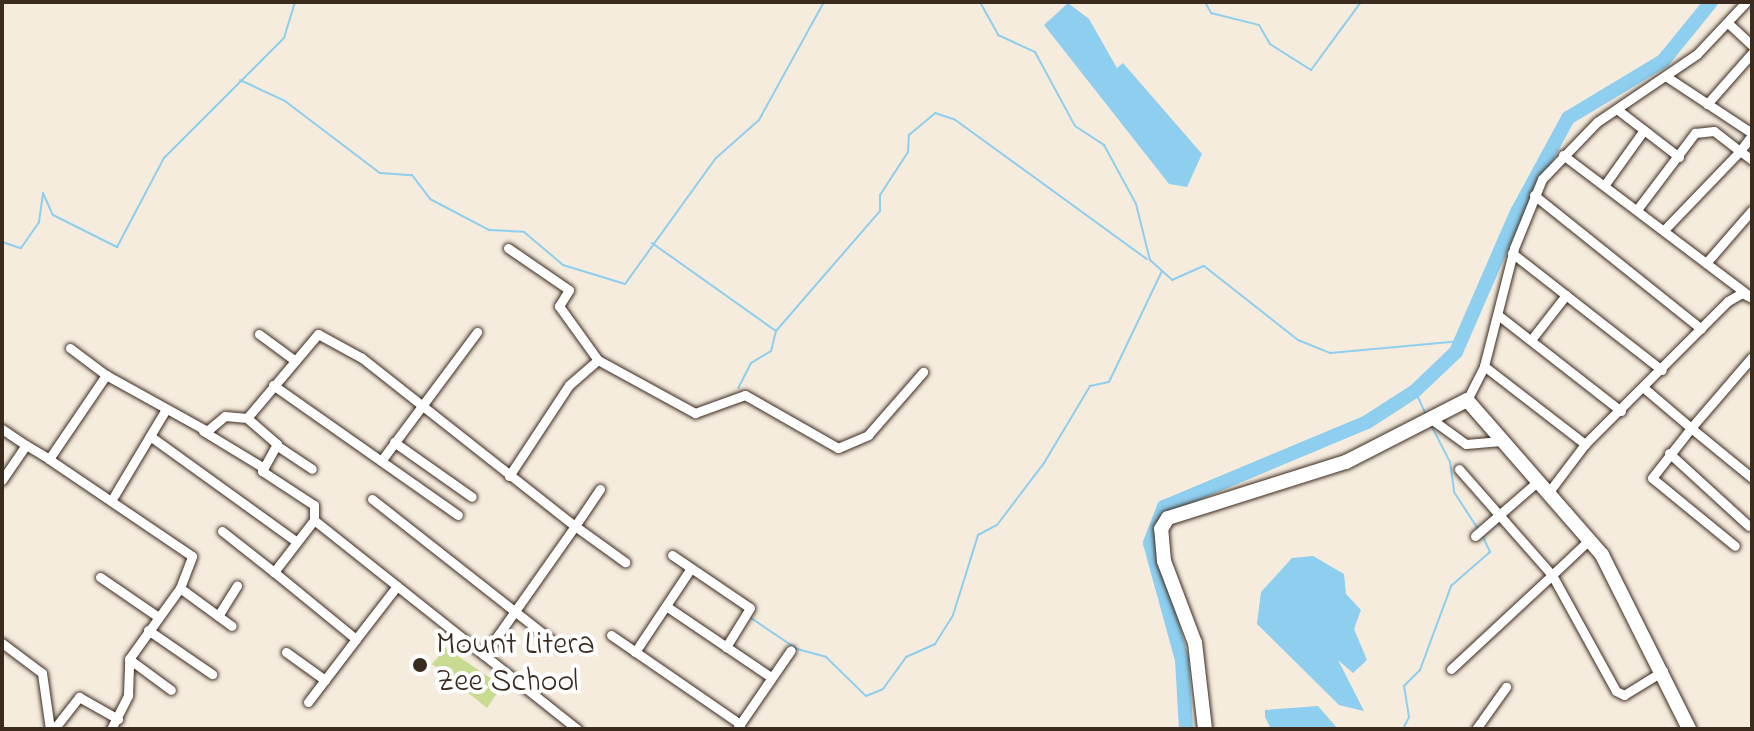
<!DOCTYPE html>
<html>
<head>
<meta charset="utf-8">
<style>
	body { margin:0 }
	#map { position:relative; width:1754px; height:731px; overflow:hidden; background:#f5ecde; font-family:"Indie Flower",sans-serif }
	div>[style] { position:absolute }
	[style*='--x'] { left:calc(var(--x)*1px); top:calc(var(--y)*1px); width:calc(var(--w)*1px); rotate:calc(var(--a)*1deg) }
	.green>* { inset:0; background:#c7dc91 }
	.water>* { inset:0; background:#8eceef }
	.stream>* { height:2px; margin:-1px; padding:0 1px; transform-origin:1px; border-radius:1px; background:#8eceef }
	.river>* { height:14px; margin:-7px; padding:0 7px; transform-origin:7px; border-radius:7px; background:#8eceef }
	.roads { filter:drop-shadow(0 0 2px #3b2a1e) drop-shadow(0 0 2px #3b2a1e) }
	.street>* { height:9px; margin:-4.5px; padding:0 4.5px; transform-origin:4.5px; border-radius:4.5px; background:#fff }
	.secondary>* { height:14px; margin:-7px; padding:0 7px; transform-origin:7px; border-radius:7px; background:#fff }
	.dots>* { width:22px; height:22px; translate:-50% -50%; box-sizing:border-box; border:4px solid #fff; border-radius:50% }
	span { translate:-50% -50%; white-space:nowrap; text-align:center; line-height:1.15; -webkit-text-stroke:8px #fff; paint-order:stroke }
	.poi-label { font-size:32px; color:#3b2a1e }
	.left { translate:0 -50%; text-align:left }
	.frame { position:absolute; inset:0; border:4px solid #3b2a1e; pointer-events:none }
</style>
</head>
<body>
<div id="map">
	<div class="green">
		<i style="clip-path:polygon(446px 648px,502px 686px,487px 708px,432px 664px)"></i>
	</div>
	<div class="water">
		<i style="clip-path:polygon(1068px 3px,1089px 19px,1117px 68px,1123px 63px,1202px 154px,1187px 187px,1169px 184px,1044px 25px)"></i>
		<i style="clip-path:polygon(1313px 556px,1344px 574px,1346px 594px,1361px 610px,1354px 629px,1367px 660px,1353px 673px,1338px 660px,1364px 711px,1339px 705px,1257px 624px,1261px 592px,1292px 558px)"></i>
		<i style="clip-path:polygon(1318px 706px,1338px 729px,1271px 729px,1265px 717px,1265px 710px)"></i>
	</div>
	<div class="stream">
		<i style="--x:944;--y:2;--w:31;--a:0"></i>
		<i style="--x:980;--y:2;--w:38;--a:61"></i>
		<i style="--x:998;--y:35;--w:41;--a:24.7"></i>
		<i style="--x:1035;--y:52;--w:84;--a:61.6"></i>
		<i style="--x:1075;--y:126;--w:35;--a:33"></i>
		<i style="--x:1104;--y:145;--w:67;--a:61.5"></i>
		<i style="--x:1136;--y:204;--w:58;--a:76"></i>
		<i style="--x:1150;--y:260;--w:30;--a:42"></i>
		<i style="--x:1172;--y:280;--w:35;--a:-24"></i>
		<i style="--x:1204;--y:266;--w:120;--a:38.2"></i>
		<i style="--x:1298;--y:340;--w:35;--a:22"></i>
		<i style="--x:1330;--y:353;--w:132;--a:-5.2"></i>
		<i style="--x:1205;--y:2;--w:13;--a:61"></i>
		<i style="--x:1211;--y:13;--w:49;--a:14"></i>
		<i style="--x:1259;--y:25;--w:22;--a:60"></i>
		<i style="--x:1270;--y:44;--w:49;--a:32.4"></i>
		<i style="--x:1311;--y:70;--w:84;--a:-53.7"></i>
		<i style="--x:240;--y:80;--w:50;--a:25"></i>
		<i style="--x:285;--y:101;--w:119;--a:37.2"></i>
		<i style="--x:380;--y:173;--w:32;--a:4"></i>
		<i style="--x:412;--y:175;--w:30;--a:53"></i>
		<i style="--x:430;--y:199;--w:67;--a:27.7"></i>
		<i style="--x:489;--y:230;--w:35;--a:3"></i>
		<i style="--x:524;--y:232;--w:51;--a:40.2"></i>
		<i style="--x:563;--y:265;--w:65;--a:17"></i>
		<i style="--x:625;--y:284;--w:155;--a:-54.2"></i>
		<i style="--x:716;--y:158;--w:57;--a:-41.5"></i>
		<i style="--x:759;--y:120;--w:135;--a:-61.2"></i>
		<i style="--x:2;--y:242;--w:20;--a:18"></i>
		<i style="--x:21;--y:248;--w:32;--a:-55"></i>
		<i style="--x:39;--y:222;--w:29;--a:-82"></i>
		<i style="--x:43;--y:193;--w:24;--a:66"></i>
		<i style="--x:53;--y:215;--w:72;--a:26.6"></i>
		<i style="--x:117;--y:247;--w:101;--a:-62.2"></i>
		<i style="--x:164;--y:158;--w:170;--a:-45"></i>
		<i style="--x:284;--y:38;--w:38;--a:-73"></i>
		<i style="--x:652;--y:243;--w:152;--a:35.4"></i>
		<i style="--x:776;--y:331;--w:21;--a:104"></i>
		<i style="--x:771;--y:351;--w:23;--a:149"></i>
		<i style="--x:751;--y:363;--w:28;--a:117"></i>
		<i style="--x:776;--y:331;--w:159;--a:-49.1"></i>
		<i style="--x:880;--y:211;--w:16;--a:-90"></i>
		<i style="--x:880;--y:195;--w:51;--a:-56.9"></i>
		<i style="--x:908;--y:152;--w:17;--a:-87"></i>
		<i style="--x:909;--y:135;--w:34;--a:-40"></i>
		<i style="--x:935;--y:113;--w:20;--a:18"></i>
		<i style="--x:954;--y:119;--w:238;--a:36"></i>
		<i style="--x:1415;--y:391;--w:26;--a:65"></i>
		<i style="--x:1431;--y:425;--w:42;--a:62.8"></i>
		<i style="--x:1450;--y:462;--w:30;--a:82"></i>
		<i style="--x:1454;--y:492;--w:44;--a:57"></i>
		<i style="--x:751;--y:618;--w:55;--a:34"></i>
		<i style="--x:797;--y:649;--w:30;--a:15"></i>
		<i style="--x:826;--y:657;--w:56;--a:44.3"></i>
		<i style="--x:866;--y:696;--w:18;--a:-22"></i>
		<i style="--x:883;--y:689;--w:39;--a:-54"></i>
		<i style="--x:906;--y:657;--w:32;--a:-24"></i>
		<i style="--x:935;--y:644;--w:34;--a:-58"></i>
		<i style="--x:953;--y:615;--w:84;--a:-72.6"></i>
		<i style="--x:978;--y:535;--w:21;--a:-28"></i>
		<i style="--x:997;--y:525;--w:78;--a:-52.8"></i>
		<i style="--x:1044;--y:463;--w:90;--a:-59.1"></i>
		<i style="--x:1090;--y:386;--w:19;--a:-12"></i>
		<i style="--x:1109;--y:382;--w:123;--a:-64.5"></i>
		<i style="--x:1403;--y:729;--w:13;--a:-63"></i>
		<i style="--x:1409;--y:717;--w:31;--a:-99"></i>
		<i style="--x:1404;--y:686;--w:23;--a:-45"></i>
		<i style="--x:1420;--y:670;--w:90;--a:-69.7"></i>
		<i style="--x:1451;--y:586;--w:52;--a:-41.1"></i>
		<i style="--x:1490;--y:552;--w:19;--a:-115"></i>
	</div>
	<div class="river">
		<i style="--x:1186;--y:729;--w:69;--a:-93.3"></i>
		<i style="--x:1182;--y:660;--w:121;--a:-105.3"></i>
		<i style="--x:1150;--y:543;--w:39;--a:-69"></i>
		<i style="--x:1164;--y:507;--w:220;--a:-22.7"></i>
		<i style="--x:1367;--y:422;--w:57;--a:-32.9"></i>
		<i style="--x:1415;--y:391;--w:57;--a:-43.6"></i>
		<i style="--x:1456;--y:352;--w:153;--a:-66.5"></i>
		<i style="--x:1517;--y:212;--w:107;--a:-61.5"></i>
		<i style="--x:1568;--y:118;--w:111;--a:-31"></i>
		<i style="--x:1663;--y:61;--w:76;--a:-50.9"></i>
	</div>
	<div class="roads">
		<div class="street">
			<i style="--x:1728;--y:23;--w:33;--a:43"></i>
			<i style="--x:1667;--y:77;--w:102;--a:33.4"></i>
			<i style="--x:1707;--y:104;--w:68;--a:-48.6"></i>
			<i style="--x:1618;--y:110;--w:77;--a:37.6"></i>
			<i style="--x:1752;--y:135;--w:20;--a:127"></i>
			<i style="--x:1740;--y:151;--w:15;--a:37"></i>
			<i style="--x:1563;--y:155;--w:232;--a:37.1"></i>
			<i style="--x:1606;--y:183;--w:65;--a:-54.4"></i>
			<i style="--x:1534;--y:195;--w:214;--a:38.7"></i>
			<i style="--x:1639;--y:207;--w:93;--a:-52.9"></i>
			<i style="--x:1695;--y:133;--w:19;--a:-6"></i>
			<i style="--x:1714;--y:131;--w:33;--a:38"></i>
			<i style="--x:1740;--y:151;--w:108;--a:133.9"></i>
			<i style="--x:508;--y:248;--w:74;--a:34.5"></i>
			<i style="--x:569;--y:290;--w:19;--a:122"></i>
			<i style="--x:559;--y:306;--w:67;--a:54.2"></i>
			<i style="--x:1512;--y:253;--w:190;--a:38"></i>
			<i style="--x:1706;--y:263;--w:70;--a:-49"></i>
			<i style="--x:1498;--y:315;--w:156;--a:38"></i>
			<i style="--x:259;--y:334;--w:44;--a:36.6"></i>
			<i style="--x:1534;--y:336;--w:52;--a:-52"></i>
			<i style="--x:70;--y:348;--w:45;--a:36.9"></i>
			<i style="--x:1752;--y:357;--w:94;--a:130.7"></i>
			<i style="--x:1691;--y:428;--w:79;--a:39.3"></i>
			<i style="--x:1484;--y:366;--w:128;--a:37.7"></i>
			<i style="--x:273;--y:385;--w:226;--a:35.1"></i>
			<i style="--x:1644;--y:388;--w:62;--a:40.4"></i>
			<i style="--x:1691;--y:428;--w:63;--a:128"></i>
			<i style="--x:1652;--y:478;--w:107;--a:39.3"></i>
			<i style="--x:1467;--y:400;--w:38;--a:-63"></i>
			<i style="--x:1484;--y:366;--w:122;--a:-75.7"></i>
			<i style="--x:1514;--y:248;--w:74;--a:-67.9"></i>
			<i style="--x:1542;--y:179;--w:79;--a:-46"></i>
			<i style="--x:1597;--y:122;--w:121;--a:-34.2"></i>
			<i style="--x:1697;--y:54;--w:71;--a:-46.7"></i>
			<i style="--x:247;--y:418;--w:40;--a:41"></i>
			<i style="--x:277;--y:444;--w:31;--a:119"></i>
			<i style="--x:262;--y:471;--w:62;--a:33.2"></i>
			<i style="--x:314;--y:505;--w:15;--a:90"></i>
			<i style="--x:314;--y:520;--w:217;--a:38.5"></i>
			<i style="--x:1434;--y:421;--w:39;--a:36"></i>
			<i style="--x:1466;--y:444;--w:35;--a:-5"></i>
			<i style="--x:2;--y:429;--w:29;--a:34"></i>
			<i style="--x:203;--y:431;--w:71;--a:31.2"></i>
			<i style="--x:150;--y:436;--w:181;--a:35.8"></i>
			<i style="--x:394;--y:442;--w:95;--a:35.2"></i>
			<i style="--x:276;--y:445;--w:43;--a:33.7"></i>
			<i style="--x:1669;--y:453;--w:108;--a:42.4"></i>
			<i style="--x:381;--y:461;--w:161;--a:-53.3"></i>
			<i style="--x:509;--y:476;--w:109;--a:-56.6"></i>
			<i style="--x:569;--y:385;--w:38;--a:-41"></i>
			<i style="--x:598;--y:360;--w:111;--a:28.7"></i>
			<i style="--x:695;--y:413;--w:53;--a:-19.8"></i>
			<i style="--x:745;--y:395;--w:107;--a:29.7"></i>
			<i style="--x:838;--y:448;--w:33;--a:-23"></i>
			<i style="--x:868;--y:435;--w:84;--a:-48.9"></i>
			<i style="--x:2;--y:480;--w:42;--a:-55.6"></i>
			<i style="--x:26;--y:445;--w:27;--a:31"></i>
			<i style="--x:600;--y:489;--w:45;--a:124"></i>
			<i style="--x:575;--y:526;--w:62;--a:35.8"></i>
			<i style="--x:1548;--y:493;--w:61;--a:-52.9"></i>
			<i style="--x:1585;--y:444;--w:202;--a:-45"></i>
			<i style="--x:1728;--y:301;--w:16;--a:-30"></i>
			<i style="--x:1742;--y:293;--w:11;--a:27"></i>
			<i style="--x:114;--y:496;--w:101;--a:-59.1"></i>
			<i style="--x:372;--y:499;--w:239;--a:38.2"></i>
			<i style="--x:314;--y:520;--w:66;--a:127.6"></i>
			<i style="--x:274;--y:572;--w:106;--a:39.3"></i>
			<i style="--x:356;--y:639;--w:67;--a:-52.3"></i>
			<i style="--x:222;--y:531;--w:66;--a:38.3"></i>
			<i style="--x:1475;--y:536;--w:84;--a:-41.1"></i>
			<i style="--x:1589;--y:540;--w:51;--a:136.6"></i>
			<i style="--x:1552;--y:575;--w:132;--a:61.1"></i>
			<i style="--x:1616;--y:691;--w:9;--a:27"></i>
			<i style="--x:1624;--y:695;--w:46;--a:-31.6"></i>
			<i style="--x:672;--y:555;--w:94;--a:34.2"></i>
			<i style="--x:750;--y:608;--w:46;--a:121.6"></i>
			<i style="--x:100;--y:577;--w:69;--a:34.4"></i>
			<i style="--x:180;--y:588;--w:64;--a:36.2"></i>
			<i style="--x:666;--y:606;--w:127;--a:34.1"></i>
			<i style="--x:218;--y:616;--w:36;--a:-58"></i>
			<i style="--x:148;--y:630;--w:78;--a:34.5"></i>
			<i style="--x:611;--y:635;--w:157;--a:34.6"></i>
			<i style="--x:2;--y:643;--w:50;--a:36.9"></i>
			<i style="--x:42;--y:673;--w:57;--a:81.9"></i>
			<i style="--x:286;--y:652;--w:48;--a:35.7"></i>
			<i style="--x:635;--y:652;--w:101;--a:-56.3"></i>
			<i style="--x:129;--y:659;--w:52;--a:36.4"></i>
			<i style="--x:1451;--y:669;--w:138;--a:-42.9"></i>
			<i style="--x:1552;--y:575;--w:141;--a:-131.3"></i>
			<i style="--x:308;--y:702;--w:79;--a:-52.7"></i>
			<i style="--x:738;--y:727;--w:93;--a:-55.5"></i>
			<i style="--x:54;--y:729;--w:41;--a:-52"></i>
			<i style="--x:79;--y:697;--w:45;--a:29.4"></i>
			<i style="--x:111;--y:729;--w:38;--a:-63"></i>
			<i style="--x:128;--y:695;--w:36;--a:-88"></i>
			<i style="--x:129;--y:659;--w:87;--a:-54.3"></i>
			<i style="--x:180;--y:588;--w:34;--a:-69"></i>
			<i style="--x:192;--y:556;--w:173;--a:-145.9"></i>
			<i style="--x:49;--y:459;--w:102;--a:-55.8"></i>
			<i style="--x:106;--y:375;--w:115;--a:29"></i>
			<i style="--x:207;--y:431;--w:23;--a:-40"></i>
			<i style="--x:225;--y:416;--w:22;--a:5"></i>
			<i style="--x:247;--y:418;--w:110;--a:-49.8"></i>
			<i style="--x:318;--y:334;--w:50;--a:28.6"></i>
			<i style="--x:362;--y:358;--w:271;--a:38.3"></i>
			<i style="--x:575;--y:526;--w:158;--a:125.2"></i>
			<i style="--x:484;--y:655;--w:119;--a:38.5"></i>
			<i style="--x:1476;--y:729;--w:52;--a:-54.5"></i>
		</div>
		<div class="secondary">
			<i style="--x:1205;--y:729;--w:87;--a:-96.6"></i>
			<i style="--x:1195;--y:643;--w:88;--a:-110.7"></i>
			<i style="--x:1164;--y:561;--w:32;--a:-95"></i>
			<i style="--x:1161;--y:529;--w:13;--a:-58"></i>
			<i style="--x:1168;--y:518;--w:187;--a:-17.5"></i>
			<i style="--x:1346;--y:462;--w:136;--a:-27.1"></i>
			<i style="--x:1467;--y:400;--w:206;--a:48.9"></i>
			<i style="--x:1602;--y:555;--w:195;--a:63.4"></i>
		</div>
	</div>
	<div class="dots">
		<i style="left:420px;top:665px;background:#3b2a1e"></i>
	</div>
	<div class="poi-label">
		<span class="left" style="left:436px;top:665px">Mount Litera<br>Zee School</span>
	</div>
	<div class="frame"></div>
</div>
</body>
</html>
